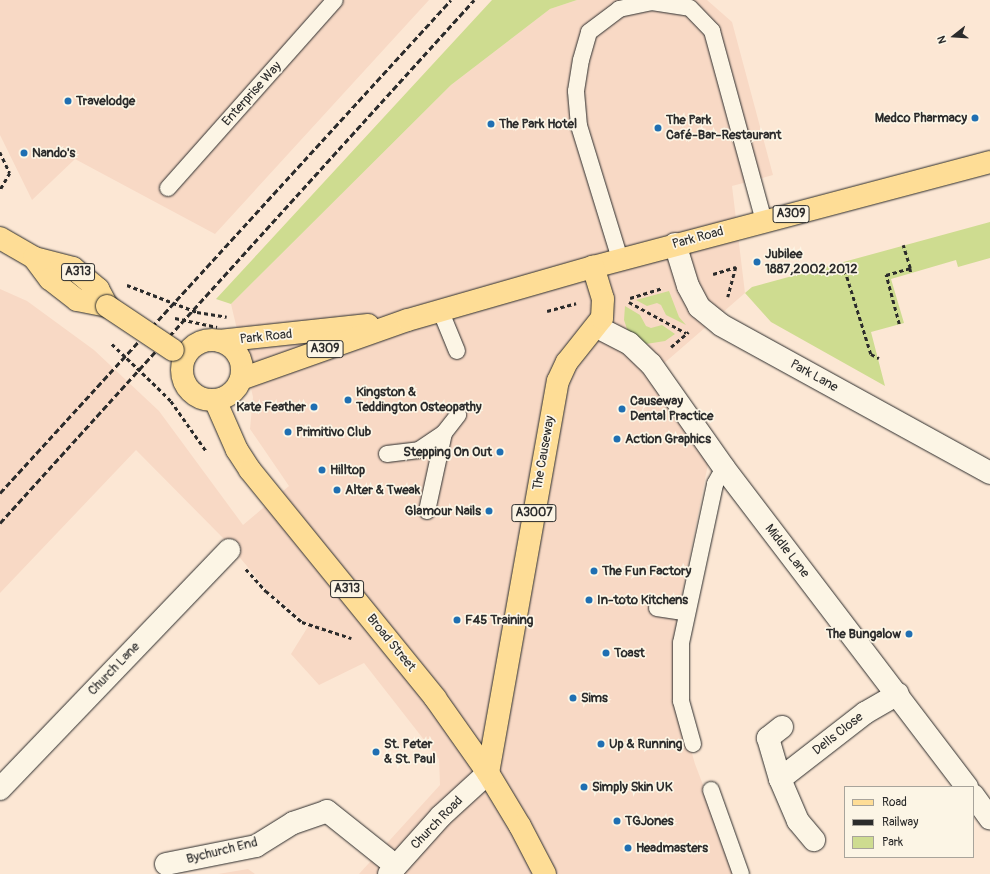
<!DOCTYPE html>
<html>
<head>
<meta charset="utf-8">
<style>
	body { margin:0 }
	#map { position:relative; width:990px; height:874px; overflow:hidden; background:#fce7d4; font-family:Pangolin,sans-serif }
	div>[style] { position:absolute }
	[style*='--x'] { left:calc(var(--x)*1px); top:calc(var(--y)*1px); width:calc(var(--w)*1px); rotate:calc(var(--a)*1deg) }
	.built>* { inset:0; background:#f8d9c5 }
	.green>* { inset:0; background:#cedc90 }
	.path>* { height:2.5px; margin-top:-1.25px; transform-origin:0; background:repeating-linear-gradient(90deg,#2b2b2b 0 4px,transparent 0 7px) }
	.roads { filter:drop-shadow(0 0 1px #2b2b2b) drop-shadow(0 0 1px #2b2b2b) }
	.lane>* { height:16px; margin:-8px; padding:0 8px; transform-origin:8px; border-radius:8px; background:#fcf5e5 }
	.street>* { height:22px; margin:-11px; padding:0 11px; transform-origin:11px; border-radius:11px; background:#fcf5e5 }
	.secondary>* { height:22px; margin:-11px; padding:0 11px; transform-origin:11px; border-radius:11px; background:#fcf5e5 }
	.primary>* { height:22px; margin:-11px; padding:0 11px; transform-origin:11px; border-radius:11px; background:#fedd96 }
	.primary>.ring { margin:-11px; padding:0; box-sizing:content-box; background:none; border:22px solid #fedd96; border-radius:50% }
	.rail>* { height:3px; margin-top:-1.5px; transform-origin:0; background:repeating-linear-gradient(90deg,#2b2b2b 0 6px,transparent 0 9px) }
	.path-bridge>* { height:2.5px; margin-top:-1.25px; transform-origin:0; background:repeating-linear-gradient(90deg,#2b2b2b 0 4px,transparent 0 7px) }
	.bridges { filter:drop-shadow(0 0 1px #2b2b2b) drop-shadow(0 0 1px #2b2b2b) }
	.primary-bridge>* { height:22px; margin:-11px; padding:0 11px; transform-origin:11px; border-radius:11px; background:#fedd96 }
	.dots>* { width:11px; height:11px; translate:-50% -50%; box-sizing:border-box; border:2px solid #fcf5e5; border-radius:50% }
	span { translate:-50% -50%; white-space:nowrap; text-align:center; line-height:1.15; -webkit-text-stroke:3.5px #fcf5e5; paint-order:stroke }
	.shield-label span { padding:1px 3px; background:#fcf5e5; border:1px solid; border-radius:3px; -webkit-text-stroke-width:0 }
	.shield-label { font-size:12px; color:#2b2b2b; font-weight:700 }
	.street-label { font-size:13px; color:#2b2b2b }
	.poi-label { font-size:13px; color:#2b2b2b; font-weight:700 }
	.left { translate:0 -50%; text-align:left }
	.right { translate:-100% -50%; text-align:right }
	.legend { position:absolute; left:844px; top:786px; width:130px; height:72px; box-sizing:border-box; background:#fcf5e5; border:1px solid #a8a49b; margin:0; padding:5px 7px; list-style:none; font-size:12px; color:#2b2b2b }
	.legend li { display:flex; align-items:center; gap:8px; height:20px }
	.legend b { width:20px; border:1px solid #a8a49b }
	.north { position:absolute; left:934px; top:16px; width:40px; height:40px; -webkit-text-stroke:3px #fcf5e5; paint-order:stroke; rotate:253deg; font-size:11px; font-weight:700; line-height:16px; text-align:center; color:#2b2b2b }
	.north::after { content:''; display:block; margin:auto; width:14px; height:18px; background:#2b2b2b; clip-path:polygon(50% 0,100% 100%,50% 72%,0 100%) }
</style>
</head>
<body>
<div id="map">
	<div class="built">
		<i style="clip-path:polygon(0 0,429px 0,215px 234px,75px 159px,32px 200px,0 135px)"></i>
		<i style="clip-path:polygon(577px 0,707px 0,732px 22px,773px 175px,732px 186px,745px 293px,647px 378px,708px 464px,674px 636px,675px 693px,695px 764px,737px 874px,359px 874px,440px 785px,439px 759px,364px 663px,319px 685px,291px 654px,309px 625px,268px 591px,225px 540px,136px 450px,0 593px,0 289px,27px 301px,94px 350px,159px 411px,243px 525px,289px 486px,250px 429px,253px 397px,231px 304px,451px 85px,550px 9px)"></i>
		<i style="clip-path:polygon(248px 869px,255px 874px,218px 874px)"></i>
	</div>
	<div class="green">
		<i style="clip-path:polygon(492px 0,577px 0,550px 9px,451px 85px,231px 304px,216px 299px)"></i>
		<i style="clip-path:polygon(990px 222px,990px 258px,958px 267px,956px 260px,891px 279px,904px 323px,871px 332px,885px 386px,771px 322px,745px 293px,752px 287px)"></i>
		<i style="clip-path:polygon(669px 291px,679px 317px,686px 325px,666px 315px,661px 305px,657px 303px,647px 306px,636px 300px)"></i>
		<i style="clip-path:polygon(625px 306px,640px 315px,646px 326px,651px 328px,662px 325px,675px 334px,665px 341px,646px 344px,632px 336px,627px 329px,624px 320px)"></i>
	</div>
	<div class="path">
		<i style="--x:0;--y:152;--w:23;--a:65"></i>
		<i style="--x:10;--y:173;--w:20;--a:120"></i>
		<i style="--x:910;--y:268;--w:5;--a:79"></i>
		<i style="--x:845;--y:270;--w:88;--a:72.8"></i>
		<i style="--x:871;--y:354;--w:9;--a:27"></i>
		<i style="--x:713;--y:274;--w:24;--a:-17"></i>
		<i style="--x:736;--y:267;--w:31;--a:105"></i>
		<i style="--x:630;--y:298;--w:34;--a:-17"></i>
		<i style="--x:629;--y:302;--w:65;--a:28.5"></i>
		<i style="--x:547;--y:311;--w:30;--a:-15"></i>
		<i style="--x:899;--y:324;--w:51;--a:-104.9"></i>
		<i style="--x:886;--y:275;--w:25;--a:-16"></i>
		<i style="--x:910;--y:268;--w:24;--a:-107"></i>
		<i style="--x:671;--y:347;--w:23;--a:-41"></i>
		<i style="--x:158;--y:388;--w:18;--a:45"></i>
		<i style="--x:171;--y:401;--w:62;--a:54.8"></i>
		<i style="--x:246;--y:569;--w:30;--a:48"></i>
		<i style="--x:266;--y:591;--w:48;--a:40.7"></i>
		<i style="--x:302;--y:622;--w:52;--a:18.1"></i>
	</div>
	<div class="roads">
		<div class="lane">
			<i style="--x:168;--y:188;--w:251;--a:-48.4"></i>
			<i style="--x:620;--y:259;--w:139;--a:-107.1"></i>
			<i style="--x:579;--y:126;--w:35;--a:-95"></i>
			<i style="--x:576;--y:91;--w:31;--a:-81"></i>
			<i style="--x:581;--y:60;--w:29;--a:-74"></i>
			<i style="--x:589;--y:32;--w:38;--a:-37"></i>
			<i style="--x:619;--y:9;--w:34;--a:-12"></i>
			<i style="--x:652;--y:2;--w:38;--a:9"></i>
			<i style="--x:690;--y:8;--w:32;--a:46"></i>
			<i style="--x:712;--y:31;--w:197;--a:74.7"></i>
			<i style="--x:441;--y:312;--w:42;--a:67.7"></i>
			<i style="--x:387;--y:454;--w:32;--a:-7"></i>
			<i style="--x:419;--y:450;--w:30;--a:-34"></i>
			<i style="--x:427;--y:511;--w:80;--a:-77.7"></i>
			<i style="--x:444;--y:433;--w:23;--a:-52"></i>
			<i style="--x:657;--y:608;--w:30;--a:9"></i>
			<i style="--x:693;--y:744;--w:45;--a:-105.6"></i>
			<i style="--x:681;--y:701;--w:58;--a:-90"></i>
			<i style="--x:681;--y:643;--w:163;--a:-77.9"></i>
			<i style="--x:715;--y:484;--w:18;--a:-61"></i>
			<i style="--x:711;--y:790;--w:89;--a:70.3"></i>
		</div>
		<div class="street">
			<i style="--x:675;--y:244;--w:44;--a:72.8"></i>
			<i style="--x:688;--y:286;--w:24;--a:62"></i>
			<i style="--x:699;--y:307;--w:28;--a:39"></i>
			<i style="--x:721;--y:325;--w:307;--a:28.8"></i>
			<i style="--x:597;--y:327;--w:36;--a:27"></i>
			<i style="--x:629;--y:343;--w:30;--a:44"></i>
			<i style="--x:651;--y:364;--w:127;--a:54.9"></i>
			<i style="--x:724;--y:468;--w:401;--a:52.7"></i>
			<i style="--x:782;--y:727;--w:18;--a:142"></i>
			<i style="--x:768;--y:738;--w:43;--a:73.7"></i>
			<i style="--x:780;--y:779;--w:46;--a:66.8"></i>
			<i style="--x:798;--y:821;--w:25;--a:50"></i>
			<i style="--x:780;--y:779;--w:108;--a:-37.8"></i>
			<i style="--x:865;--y:713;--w:38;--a:-30"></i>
			<i style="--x:0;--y:789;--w:331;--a:-46.2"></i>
			<i style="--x:973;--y:795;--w:29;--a:54"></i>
			<i style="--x:166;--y:864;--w:92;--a:-11.3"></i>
			<i style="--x:256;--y:846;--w:44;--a:-31.9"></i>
			<i style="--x:293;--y:823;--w:36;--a:-19"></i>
			<i style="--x:327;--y:811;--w:88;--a:38.6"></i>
		</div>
		<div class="secondary">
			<i style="--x:389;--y:874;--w:78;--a:-48.1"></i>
			<i style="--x:441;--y:816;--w:64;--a:-42.5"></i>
		</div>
		<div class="primary">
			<i style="--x:0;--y:238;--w:39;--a:30"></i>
			<i style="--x:34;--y:258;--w:40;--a:14.4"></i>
			<i style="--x:73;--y:268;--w:33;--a:40"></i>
			<i style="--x:98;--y:289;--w:19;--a:62"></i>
			<i style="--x:34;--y:258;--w:26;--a:53"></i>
			<i style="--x:50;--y:279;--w:34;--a:38"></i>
			<i style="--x:77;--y:300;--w:31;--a:11"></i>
			<i class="ring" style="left:182px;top:340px;width:38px;height:38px"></i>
			<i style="--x:219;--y:341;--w:150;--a:-6.1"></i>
			<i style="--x:241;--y:379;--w:177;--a:-19.5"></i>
			<i style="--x:408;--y:320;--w:192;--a:-16"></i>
			<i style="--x:593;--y:267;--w:411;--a:-14.8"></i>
			<i style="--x:215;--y:400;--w:55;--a:66.3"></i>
			<i style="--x:237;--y:450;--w:24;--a:57"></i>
			<i style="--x:250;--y:470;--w:294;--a:50.9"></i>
			<i style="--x:435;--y:698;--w:92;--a:54.8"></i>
			<i style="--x:488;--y:773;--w:62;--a:58.9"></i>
			<i style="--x:520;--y:826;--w:54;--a:62.5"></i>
			<i style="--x:488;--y:773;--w:398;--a:-79.9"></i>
			<i style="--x:558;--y:381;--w:21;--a:-65"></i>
			<i style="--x:567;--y:362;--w:56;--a:-51.5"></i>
			<i style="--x:602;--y:318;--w:19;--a:-87"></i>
			<i style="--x:603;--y:299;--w:34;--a:-107"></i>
		</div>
	</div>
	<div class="rail">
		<i style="--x:0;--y:493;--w:668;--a:-47.55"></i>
		<i style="--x:0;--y:523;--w:706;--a:-47.81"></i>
	</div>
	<div class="path-bridge">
		<i style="--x:127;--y:285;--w:75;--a:21.1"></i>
		<i style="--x:197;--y:312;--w:30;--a:9"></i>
		<i style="--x:175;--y:318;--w:43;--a:12.1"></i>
		<i style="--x:112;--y:344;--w:64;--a:43.7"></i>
	</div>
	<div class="bridges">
		<div class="primary-bridge">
			<i style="--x:107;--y:306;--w:79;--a:33.7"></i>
		</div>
	</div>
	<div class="dots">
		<i style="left:68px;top:101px;background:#1f6fb2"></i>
		<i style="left:975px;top:118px;background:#1f6fb2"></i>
		<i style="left:491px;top:124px;background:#1f6fb2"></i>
		<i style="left:658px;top:128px;background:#1f6fb2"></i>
		<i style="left:24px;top:153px;background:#1f6fb2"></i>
		<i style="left:757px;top:262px;background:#1f6fb2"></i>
		<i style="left:348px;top:400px;background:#1f6fb2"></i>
		<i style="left:314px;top:407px;background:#1f6fb2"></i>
		<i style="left:622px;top:409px;background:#1f6fb2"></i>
		<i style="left:288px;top:432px;background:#1f6fb2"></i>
		<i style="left:617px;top:439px;background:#1f6fb2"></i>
		<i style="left:500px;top:452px;background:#1f6fb2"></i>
		<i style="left:322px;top:470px;background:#1f6fb2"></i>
		<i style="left:337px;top:490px;background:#1f6fb2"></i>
		<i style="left:489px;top:511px;background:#1f6fb2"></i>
		<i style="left:594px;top:571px;background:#1f6fb2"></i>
		<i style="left:589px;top:600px;background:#1f6fb2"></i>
		<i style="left:457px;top:620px;background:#1f6fb2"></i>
		<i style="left:909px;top:634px;background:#1f6fb2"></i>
		<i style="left:606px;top:653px;background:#1f6fb2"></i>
		<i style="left:573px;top:698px;background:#1f6fb2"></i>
		<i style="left:601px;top:744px;background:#1f6fb2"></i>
		<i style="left:376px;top:752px;background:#1f6fb2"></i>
		<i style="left:584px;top:787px;background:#1f6fb2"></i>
		<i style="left:617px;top:821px;background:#1f6fb2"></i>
		<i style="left:628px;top:848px;background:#1f6fb2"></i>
	</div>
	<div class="shield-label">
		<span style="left:791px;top:214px">A309</span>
		<span style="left:78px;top:272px">A313</span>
		<span style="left:325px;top:349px">A309</span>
		<span style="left:534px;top:513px">A3007</span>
		<span style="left:347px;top:589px">A313</span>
	</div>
	<div class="street-label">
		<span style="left:252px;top:94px;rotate:-48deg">Enterprise Way</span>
		<span style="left:698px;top:238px;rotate:-15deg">Park Road</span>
		<span style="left:266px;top:337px;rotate:-6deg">Park Road</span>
		<span style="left:814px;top:376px;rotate:29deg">Park Lane</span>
		<span style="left:544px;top:453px;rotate:-80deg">The Causeway</span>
		<span style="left:787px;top:551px;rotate:52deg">Middle Lane</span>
		<span style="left:391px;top:643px;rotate:51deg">Broad Street</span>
		<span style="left:114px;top:669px;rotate:-46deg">Church Lane</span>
		<span style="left:838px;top:734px;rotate:-38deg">Dells Close</span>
		<span style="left:437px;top:823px;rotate:-46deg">Church Road</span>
		<span style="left:222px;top:851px;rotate:-14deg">Bychurch End</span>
	</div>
	<div class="poi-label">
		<span class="left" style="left:76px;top:101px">Travelodge</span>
		<span class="right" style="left:967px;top:118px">Medco Pharmacy</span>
		<span class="left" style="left:666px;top:128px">The Park<br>Café-Bar-Restaurant</span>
		<span class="left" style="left:499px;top:124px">The Park Hotel</span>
		<span class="left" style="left:32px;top:153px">Nando's</span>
		<span class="left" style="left:765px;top:262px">Jubilee<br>1887,2002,2012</span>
		<span class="left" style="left:356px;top:400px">Kingston &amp;<br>Teddington Osteopathy</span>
		<span class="left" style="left:630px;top:409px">Causeway<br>Dental Practice</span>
		<span class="right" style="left:306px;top:407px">Kate Feather</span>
		<span class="left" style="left:296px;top:432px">Primitivo Club</span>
		<span class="left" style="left:625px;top:439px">Action Graphics</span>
		<span class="right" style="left:492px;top:452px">Stepping On Out</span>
		<span class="left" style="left:330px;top:470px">Hilltop</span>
		<span class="left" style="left:345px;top:490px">Alter &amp; Tweak</span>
		<span class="right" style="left:481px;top:511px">Glamour Nails</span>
		<span class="left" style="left:602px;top:571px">The Fun Factory</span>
		<span class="left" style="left:597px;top:600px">In-toto Kitchens</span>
		<span class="left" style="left:465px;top:620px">F45 Training</span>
		<span class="right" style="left:901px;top:634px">The Bungalow</span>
		<span class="left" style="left:614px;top:653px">Toast</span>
		<span class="left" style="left:581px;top:698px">Sims</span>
		<span class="left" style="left:609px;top:744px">Up &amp; Running</span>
		<span class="left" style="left:384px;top:752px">St. Peter<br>&amp; St. Paul</span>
		<span class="left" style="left:592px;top:787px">Simply Skin UK</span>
		<span class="left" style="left:625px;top:821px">TGJones</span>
		<span class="left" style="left:636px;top:848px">Headmasters</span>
	</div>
	<ul class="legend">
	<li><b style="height:5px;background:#fedd96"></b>Road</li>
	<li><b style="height:5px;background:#2b2b2b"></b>Railway</li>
	<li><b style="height:11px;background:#cedc90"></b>Park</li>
	</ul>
	<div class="north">N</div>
</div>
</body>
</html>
